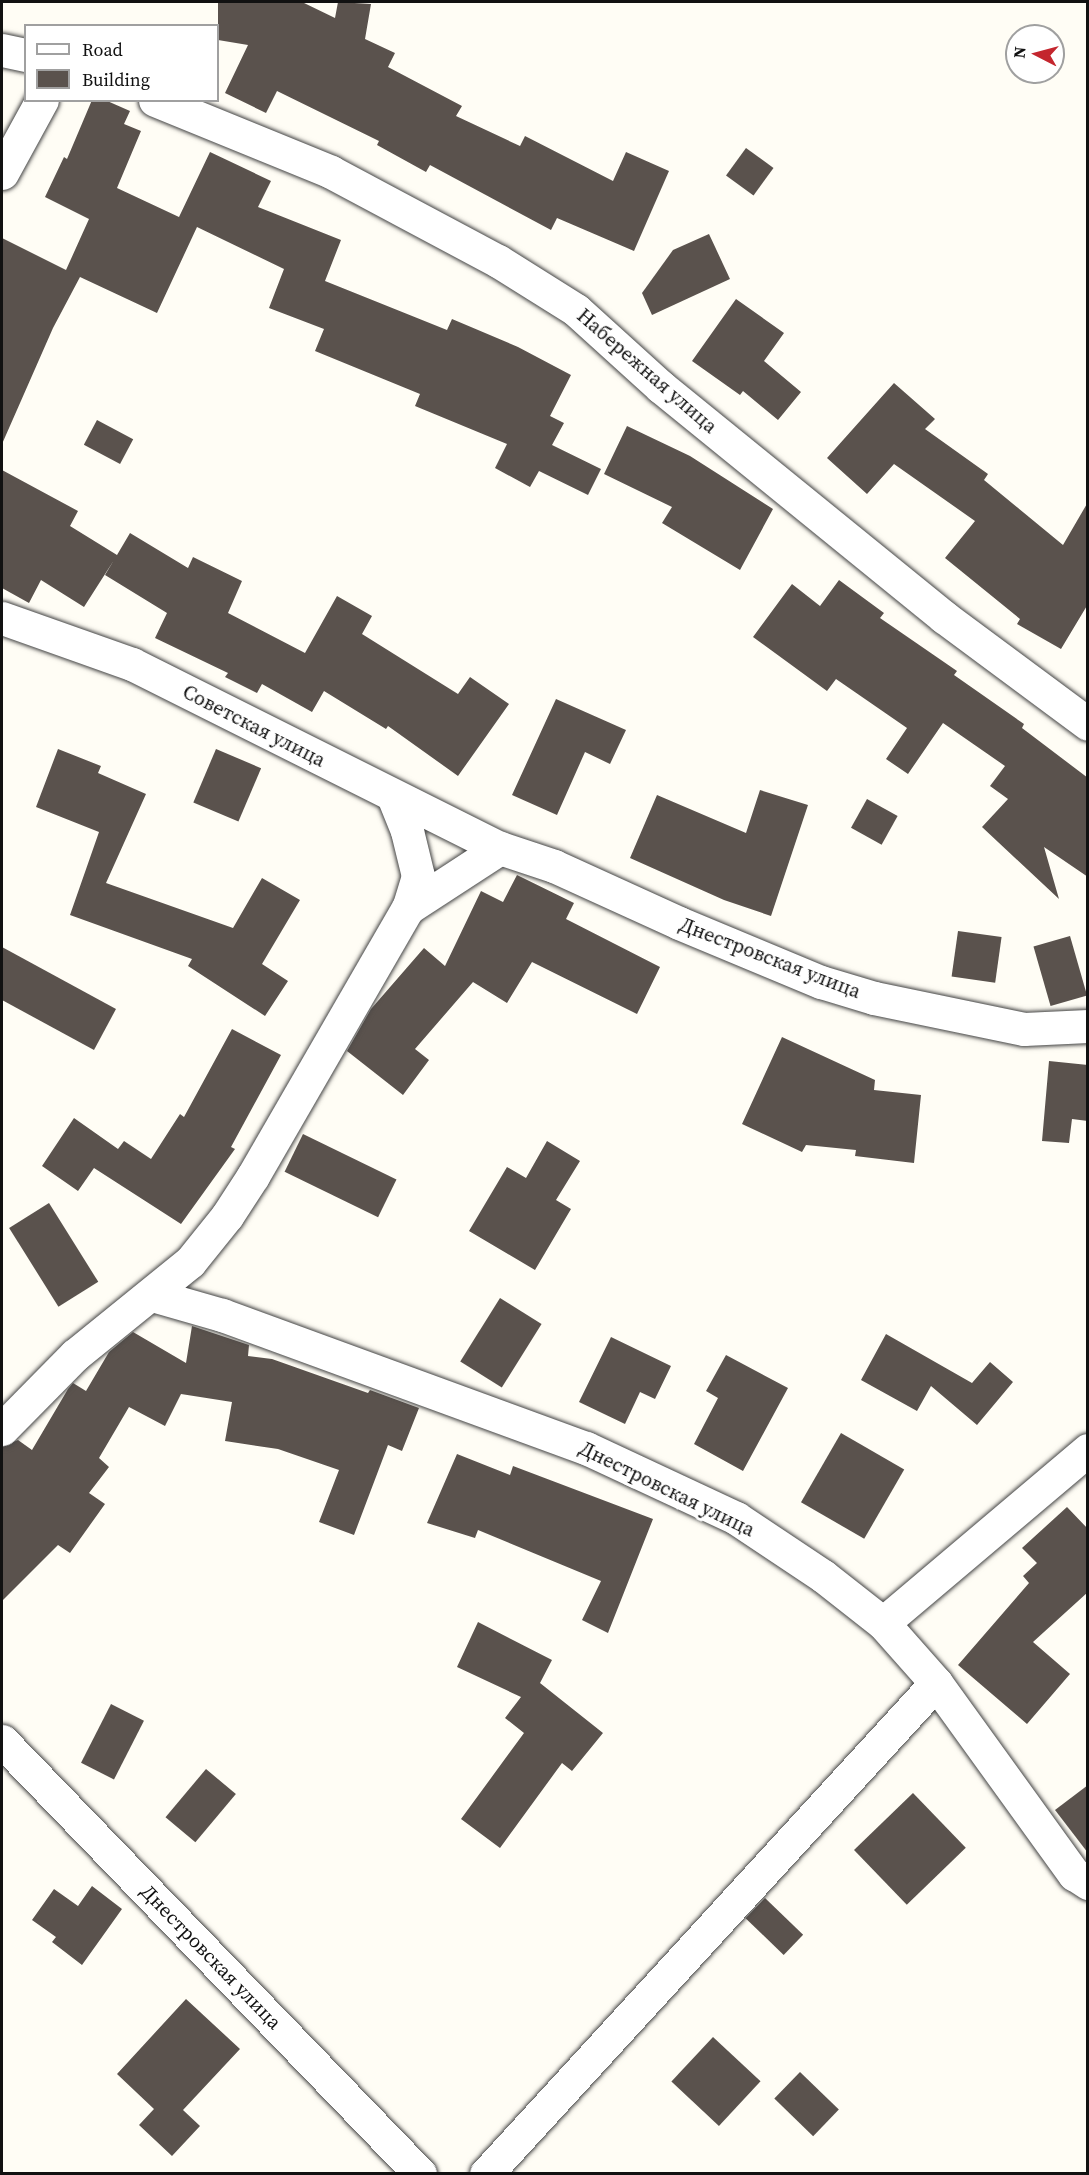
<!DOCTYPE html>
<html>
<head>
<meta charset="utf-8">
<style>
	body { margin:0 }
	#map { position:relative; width:1089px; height:2175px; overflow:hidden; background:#fffdf5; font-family:"Source Serif 4",serif }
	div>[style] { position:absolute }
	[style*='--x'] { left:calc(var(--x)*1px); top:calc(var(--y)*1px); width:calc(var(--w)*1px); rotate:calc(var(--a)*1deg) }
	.building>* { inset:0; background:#5a524d; transform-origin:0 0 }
	.roads { filter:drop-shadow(0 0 2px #444) drop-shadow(0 0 2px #444) }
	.minor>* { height:33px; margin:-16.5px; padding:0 16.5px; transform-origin:16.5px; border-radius:16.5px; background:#fff }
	span { translate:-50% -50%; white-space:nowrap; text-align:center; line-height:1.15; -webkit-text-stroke:6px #fff; paint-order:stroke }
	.street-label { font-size:20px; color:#111 }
	.frame { position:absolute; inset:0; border:3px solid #111; pointer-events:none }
	.legend { position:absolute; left:24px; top:24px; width:195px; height:78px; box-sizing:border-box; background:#fff; border:2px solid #a0a0a0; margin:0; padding:8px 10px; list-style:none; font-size:18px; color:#111 }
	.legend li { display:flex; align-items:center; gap:12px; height:30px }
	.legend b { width:30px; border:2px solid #a0a0a0 }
	.north { position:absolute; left:1005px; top:24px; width:60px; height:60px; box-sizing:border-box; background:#fff; border:2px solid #a0a0a0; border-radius:50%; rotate:276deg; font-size:16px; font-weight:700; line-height:24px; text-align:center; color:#111 }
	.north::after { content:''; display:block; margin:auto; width:21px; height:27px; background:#c4262e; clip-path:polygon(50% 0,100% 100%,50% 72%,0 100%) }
</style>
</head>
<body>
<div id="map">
	<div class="building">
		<i style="clip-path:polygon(218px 2px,302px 2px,335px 18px,338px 2px,371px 4px,365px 39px,395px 53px,388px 67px,462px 106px,456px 116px,520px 146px,525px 136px,613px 181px,626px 152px,669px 171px,634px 251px,557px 218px,551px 230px,430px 165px,426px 172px,377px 145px,379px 141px,277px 91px,266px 113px,225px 93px,248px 45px,218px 40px)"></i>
		<i style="clip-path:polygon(92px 100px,105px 100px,130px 111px,124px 124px,141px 131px,117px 188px,179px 217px,210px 152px,271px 181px,258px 207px,341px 240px,325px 281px,447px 330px,452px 319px,518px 347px,571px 375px,550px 416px,564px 423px,552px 445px,601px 469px,588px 495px,539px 471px,530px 487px,495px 468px,507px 444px,415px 406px,420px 394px,315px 351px,324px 329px,269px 308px,284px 269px,197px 227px,157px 313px,80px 277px,53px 328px,2px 444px,2px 238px,66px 270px,89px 219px,45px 197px,64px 157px,67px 159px)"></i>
		<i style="left:746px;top:148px;width:34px;height:34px;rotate:36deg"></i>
		<i style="clip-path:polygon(709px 234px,730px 279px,652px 315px,642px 293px,673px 250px)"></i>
		<i style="clip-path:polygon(736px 299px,784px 333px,764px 361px,801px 392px,778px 420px,743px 391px,740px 395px,692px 361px)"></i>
		<i style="clip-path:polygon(894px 383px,935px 419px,925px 429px,988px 474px,984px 480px,1063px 545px,1088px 502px,1088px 604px,1061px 649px,1017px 624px,1020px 619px,945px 558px,975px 521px,894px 464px,867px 494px,827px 458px)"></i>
		<i style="left:97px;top:420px;width:41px;height:28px;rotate:28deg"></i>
		<i style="clip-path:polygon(627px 426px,690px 456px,773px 509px,740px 570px,662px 523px,672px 507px,604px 474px)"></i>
		<i style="clip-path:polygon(2px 470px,78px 511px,70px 526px,117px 555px,130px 533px,188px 568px,193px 557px,242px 581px,228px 613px,305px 653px,337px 596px,372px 616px,362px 634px,458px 694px,470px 677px,509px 704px,458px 776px,388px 726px,386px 729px,324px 691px,312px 712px,262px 684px,257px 693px,225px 677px,228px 673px,155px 638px,167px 613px,105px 575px,114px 560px,84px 607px,41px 580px,29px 603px,2px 588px)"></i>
		<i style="clip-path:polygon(839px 580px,884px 613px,880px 618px,957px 671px,954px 675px,1024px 724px,1022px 728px,1088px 778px,1088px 877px,1044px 847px,1059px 899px,982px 827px,1008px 799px,990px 786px,1005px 766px,943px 723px,908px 774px,886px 759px,907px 728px,836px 679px,827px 691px,753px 637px,792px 584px,820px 606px)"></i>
		<i style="clip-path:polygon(556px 699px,626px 730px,610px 764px,585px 752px,557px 815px,512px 795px)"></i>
		<i style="clip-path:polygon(58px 749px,101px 766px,98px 773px,146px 794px,106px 883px,233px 928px,262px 878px,300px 900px,262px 964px,288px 981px,265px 1016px,188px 966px,192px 959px,70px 915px,99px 832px,36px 807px)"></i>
		<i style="left:216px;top:749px;width:49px;height:58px;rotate:23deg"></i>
		<i style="clip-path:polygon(760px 790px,808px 805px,771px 916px,724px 900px,630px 858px,657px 795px,746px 833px)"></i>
		<i style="left:867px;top:799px;width:35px;height:33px;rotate:29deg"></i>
		<i style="clip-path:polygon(517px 875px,574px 903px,566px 919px,660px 967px,637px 1014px,532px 962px,507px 1003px,473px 982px,415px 1049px,429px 1060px,403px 1095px,347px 1051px,371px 1009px,424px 948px,445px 966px,481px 891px,503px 902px)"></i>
		<i style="left:958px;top:931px;width:44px;height:46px;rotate:8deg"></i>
		<i style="left:1070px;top:936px;width:62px;height:38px;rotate:74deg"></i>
		<i style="clip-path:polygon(2px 947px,116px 1009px,94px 1050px,2px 1000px)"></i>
		<i style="clip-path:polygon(232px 1029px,281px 1055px,231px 1147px,235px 1149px,181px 1224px,94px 1168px,78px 1191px,42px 1166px,74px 1118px,118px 1149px,124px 1141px,151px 1159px,180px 1114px,184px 1117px)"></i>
		<i style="clip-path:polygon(782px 1037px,875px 1080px,874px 1090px,921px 1095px,914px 1163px,855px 1156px,856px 1150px,806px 1145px,802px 1152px,742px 1124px)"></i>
		<i style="clip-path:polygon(1049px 1061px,1088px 1065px,1088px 1121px,1072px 1119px,1069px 1143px,1042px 1141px)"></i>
		<i style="left:303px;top:1134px;width:104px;height:42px;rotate:26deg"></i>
		<i style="clip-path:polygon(547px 1141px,580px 1161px,556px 1200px,571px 1209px,535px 1270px,469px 1231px,507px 1167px,526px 1178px)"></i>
		<i style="left:49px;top:1203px;width:93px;height:47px;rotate:58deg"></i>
		<i style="left:500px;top:1298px;width:49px;height:75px;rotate:32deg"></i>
		<i style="clip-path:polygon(192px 1326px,249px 1345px,248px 1356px,272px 1359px,368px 1393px,370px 1390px,419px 1408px,402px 1451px,388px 1445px,354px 1535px,319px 1522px,339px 1470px,278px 1449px,225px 1441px,232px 1402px,181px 1394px,165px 1426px,129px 1407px,99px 1458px,109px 1467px,89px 1493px,105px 1504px,70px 1553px,58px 1545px,2px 1601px,2px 1447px,18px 1440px,32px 1450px,68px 1389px,73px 1383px,86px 1391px,109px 1352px,133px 1332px,186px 1363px)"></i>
		<i style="clip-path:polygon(886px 1334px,972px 1383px,990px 1362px,1013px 1382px,977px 1425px,931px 1386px,917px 1411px,861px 1380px)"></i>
		<i style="clip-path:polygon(611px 1337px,671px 1366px,655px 1399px,640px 1392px,625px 1424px,579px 1402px)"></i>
		<i style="clip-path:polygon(726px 1355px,788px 1388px,743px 1471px,694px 1444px,718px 1398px,706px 1391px)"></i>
		<i style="left:841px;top:1433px;width:73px;height:80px;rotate:30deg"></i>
		<i style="clip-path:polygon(457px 1454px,510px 1475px,513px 1466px,653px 1519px,608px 1633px,582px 1620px,601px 1581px,478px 1530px,475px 1538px,427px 1523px)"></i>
		<i style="clip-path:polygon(1067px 1507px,1088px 1529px,1088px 1592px,1033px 1642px,1070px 1674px,1027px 1724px,958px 1665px,1029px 1583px,1023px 1576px,1037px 1563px,1022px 1548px)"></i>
		<i style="clip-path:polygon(478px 1622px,552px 1660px,540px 1683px,603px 1733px,572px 1771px,562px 1763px,500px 1848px,461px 1819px,524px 1733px,505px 1718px,521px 1697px,457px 1667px)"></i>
		<i style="left:111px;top:1704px;width:37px;height:66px;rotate:27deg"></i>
		<i style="left:206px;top:1769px;width:39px;height:63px;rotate:40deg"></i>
		<i style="clip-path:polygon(1088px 1785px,1088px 1853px,1055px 1810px)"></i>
		<i style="left:913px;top:1793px;width:76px;height:82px;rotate:46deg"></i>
		<i style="clip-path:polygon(92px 1886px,122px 1909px,82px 1965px,52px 1942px,56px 1937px,32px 1920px,54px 1889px,78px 1906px)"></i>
		<i style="left:765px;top:1898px;width:53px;height:28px;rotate:44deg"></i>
		<i style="clip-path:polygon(186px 1999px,240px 2049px,183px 2110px,200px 2126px,172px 2156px,139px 2125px,154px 2109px,117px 2074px)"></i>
		<i style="left:713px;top:2037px;width:65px;height:61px;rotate:43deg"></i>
		<i style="left:800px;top:2072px;width:54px;height:37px;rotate:44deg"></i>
	</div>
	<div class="roads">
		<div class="minor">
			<i style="--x:2;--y:50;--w:25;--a:12"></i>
			<i style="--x:155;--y:100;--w:190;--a:22.2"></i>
			<i style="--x:331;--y:172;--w:189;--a:28.1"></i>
			<i style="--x:498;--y:261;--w:92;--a:32.1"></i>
			<i style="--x:576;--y:310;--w:115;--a:42.2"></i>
			<i style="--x:661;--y:387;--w:365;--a:39.1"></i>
			<i style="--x:944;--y:617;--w:179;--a:36.6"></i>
			<i style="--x:2;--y:173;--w:83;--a:-61.3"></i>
			<i style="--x:2;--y:618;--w:138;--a:19.5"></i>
			<i style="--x:132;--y:664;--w:411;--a:26.6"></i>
			<i style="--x:500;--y:848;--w:57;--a:18.4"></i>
			<i style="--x:554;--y:866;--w:137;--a:24.5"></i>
			<i style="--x:679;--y:923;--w:154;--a:22.6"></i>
			<i style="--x:821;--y:982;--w:55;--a:16.8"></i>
			<i style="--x:874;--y:998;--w:153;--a:11.7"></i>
			<i style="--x:1024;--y:1029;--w:64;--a:-2.7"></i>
			<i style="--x:393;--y:796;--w:38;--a:68"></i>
			<i style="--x:407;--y:831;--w:46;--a:76.3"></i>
			<i style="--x:418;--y:876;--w:34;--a:107"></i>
			<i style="--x:152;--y:1295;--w:73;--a:15.9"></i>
			<i style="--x:222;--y:1315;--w:388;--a:20.1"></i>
			<i style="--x:586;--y:1448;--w:166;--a:25"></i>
			<i style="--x:736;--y:1518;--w:105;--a:33.7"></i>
			<i style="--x:823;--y:1576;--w:76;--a:38.1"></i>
			<i style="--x:883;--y:1623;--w:80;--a:48.5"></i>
			<i style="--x:936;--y:1683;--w:236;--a:54.2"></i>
			<i style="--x:1074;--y:1874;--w:17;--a:33"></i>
			<i style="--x:2;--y:1429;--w:104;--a:-45.4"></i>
			<i style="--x:75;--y:1355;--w:148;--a:-39"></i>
			<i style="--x:190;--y:1262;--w:59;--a:-51.2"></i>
			<i style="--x:227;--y:1216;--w:48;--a:-57"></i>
			<i style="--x:253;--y:1176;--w:310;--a:-60"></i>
			<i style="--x:408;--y:908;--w:110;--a:-33.1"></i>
			<i style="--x:883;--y:1623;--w:268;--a:-40.2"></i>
			<i style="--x:2;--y:1741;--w:602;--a:46.01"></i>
			<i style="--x:486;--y:2174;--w:666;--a:-47.49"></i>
		</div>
	</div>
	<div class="street-label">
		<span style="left:647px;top:371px;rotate:41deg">Набережная улица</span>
		<span style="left:254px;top:726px;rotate:27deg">Советская улица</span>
		<span style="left:770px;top:958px;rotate:21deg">Днестровская улица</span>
		<span style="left:667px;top:1489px;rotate:26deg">Днестровская улица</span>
		<span style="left:211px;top:1957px;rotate:46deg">Днестровская улица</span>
	</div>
	<div class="frame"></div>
	<ul class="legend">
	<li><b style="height:8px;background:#fff"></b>Road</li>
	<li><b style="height:16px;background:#5a524d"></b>Building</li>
	</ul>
	<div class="north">N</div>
</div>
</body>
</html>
